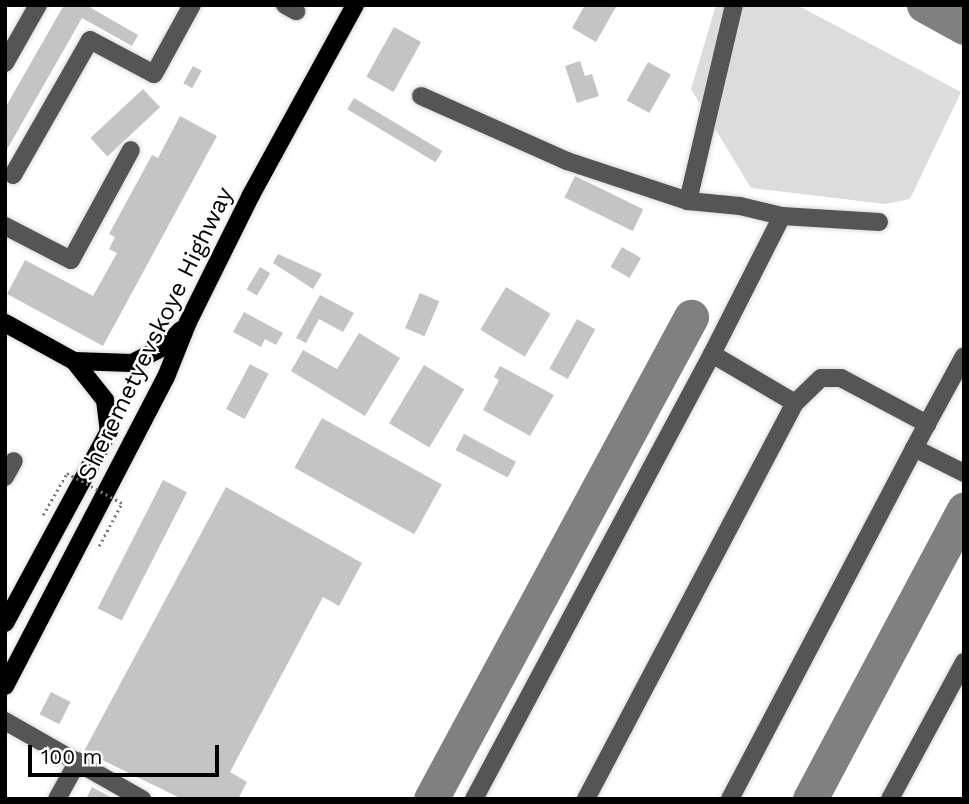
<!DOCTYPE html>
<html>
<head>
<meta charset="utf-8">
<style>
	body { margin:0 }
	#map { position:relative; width:969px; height:804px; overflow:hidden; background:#fff; font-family:"Work Sans",sans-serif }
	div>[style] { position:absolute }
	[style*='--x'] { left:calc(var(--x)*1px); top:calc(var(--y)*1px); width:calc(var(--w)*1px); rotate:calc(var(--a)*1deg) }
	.green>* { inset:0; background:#dcdcdc }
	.taxiway>* { height:35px; margin:-17.5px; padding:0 17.5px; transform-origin:17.5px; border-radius:17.5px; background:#808080 }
	.building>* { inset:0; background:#c4c4c4; transform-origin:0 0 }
	.path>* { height:2.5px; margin-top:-1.25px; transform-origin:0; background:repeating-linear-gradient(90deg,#777 0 2px,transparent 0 5.5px) }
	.roads { filter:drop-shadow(0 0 2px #dbdbdb) drop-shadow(0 0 2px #dbdbdb) }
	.minor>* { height:18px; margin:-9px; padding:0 9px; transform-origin:9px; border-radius:9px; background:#555 }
	.major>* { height:18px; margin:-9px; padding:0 9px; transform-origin:9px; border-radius:9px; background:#000 }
	.path-bridge>* { height:2.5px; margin-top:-1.25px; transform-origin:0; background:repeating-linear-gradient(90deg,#777 0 2px,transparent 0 5.5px) }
	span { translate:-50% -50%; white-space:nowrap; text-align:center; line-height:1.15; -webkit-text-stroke:5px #fff; paint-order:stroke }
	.street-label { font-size:24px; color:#000 }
	.frame { position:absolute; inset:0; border:7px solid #000; pointer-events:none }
	.scale { position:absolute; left:28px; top:745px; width:191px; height:32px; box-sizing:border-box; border:4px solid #000; border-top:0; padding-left:9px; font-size:21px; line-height:24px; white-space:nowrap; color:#000; -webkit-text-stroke:5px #fff; paint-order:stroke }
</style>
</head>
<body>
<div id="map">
	<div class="green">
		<i style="clip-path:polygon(716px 5px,797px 5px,961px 92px,910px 199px,885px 204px,751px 188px,691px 89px)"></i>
	</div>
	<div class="taxiway">
		<i style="--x:924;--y:5;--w:46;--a:28.8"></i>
		<i style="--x:431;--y:799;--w:548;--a:-61.66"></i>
		<i style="--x:810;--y:799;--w:328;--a:-62"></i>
	</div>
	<div class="building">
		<i style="clip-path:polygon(64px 5px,86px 5px,138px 35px,132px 46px,82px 18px,5px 153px,5px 108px)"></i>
		<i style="clip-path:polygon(585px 5px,617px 5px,596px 42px,572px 28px)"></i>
		<i style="left:394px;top:27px;width:31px;height:57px;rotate:29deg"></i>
		<i style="clip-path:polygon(580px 61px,585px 76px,592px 74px,599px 96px,577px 103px,565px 66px)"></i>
		<i style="left:648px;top:62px;width:26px;height:44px;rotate:29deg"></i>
		<i style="left:193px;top:66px;width:10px;height:20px;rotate:29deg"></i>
		<i style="left:143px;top:89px;width:25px;height:72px;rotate:47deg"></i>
		<i style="left:354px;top:98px;width:103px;height:13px;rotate:31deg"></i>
		<i style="clip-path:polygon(180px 116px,217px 136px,103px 346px,7px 294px,25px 260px,93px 296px,117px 253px,109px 249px,115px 237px,109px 234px,152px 155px,158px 158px)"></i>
		<i style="left:575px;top:176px;width:76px;height:24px;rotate:26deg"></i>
		<i style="left:622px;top:247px;width:22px;height:23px;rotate:30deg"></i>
		<i style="clip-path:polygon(278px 254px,322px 274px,313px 289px,273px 263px)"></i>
		<i style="left:260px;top:267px;width:12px;height:26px;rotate:31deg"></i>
		<i style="left:506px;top:287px;width:52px;height:50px;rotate:31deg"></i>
		<i style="left:420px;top:293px;width:21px;height:38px;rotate:23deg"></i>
		<i style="clip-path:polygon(320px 295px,354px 313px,343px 332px,319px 319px,306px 343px,296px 338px)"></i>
		<i style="clip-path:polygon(244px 312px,283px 333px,276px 345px,265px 339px,261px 347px,233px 332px)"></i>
		<i style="left:577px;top:319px;width:21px;height:57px;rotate:29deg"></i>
		<i style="clip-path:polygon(359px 333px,400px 358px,365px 416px,291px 371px,303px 350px,337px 369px)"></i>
		<i style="left:250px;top:364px;width:21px;height:51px;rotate:28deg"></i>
		<i style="left:424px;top:365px;width:47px;height:68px;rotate:31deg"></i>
		<i style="clip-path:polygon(500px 366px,554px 395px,530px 436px,483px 410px,499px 380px,494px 377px)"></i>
		<i style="left:322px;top:418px;width:137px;height:57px;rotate:29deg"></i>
		<i style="left:464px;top:434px;width:59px;height:18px;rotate:28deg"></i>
		<i style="left:163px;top:480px;width:27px;height:144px;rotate:27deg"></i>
		<i style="clip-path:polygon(226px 487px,362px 563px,339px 606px,323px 597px,230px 772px,247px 782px,238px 799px,182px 799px,84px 751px)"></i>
		<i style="left:51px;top:692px;width:22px;height:25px;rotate:27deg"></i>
		<i style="clip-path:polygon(92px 787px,114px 799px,86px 799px)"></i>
	</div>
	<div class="path">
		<i style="--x:43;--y:515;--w:48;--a:-60.3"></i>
		<i style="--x:99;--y:546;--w:49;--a:-61.9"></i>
	</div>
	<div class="roads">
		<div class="minor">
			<i style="--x:285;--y:5;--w:13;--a:29"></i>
			<i style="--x:5;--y:63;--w:67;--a:-60.4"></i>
			<i style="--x:421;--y:96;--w:160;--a:24"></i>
			<i style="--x:567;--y:161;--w:127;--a:18.3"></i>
			<i style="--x:688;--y:201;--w:52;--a:5.5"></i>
			<i style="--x:740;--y:206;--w:43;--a:13.4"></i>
			<i style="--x:13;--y:175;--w:155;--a:-60.3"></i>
			<i style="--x:90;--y:40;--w:72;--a:28"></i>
			<i style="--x:154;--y:74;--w:79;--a:-61.2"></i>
			<i style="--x:688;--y:201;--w:201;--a:-76.8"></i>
			<i style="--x:879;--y:222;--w:97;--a:-176.5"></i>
			<i style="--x:782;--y:216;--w:155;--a:116.9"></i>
			<i style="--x:712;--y:354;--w:96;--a:30.6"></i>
			<i style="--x:795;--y:403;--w:36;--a:-44"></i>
			<i style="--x:821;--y:378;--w:20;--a:0"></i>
			<i style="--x:841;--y:378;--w:98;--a:28.1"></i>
			<i style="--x:927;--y:424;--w:77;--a:-61.4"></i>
			<i style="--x:5;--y:226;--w:74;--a:27.3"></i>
			<i style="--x:71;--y:260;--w:125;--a:-61.4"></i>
			<i style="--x:914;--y:448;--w:56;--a:26.6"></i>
			<i style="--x:5;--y:477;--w:18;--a:-61"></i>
			<i style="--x:5;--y:721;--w:158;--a:29.7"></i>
			<i style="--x:57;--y:799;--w:43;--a:-61.1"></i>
			<i style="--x:474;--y:799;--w:505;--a:-61.86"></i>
			<i style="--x:586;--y:799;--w:448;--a:-62.2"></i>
			<i style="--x:730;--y:799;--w:424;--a:-62.3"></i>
			<i style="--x:890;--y:799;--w:156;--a:-61.6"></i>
		</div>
		<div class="major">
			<i style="--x:5;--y:323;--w:79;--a:28.8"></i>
			<i style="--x:74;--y:361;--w:50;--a:51.5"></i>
			<i style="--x:105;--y:400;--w:31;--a:83"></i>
			<i style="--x:109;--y:431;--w:218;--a:118.4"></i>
			<i style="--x:74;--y:361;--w:58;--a:2"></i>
			<i style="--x:132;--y:363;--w:36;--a:-27"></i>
			<i style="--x:164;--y:347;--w:24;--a:-45"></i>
			<i style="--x:5;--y:686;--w:348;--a:-62.5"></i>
			<i style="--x:166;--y:377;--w:59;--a:-68.2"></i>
			<i style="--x:188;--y:322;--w:142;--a:-63.6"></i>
			<i style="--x:251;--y:195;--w:217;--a:-61.3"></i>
		</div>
	</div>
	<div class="path-bridge">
		<i style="--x:67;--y:473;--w:63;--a:28.6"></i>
	</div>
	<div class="street-label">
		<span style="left:156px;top:334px;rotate:-64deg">Sheremetyevskoye Highway</span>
	</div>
	<div class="frame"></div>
	<div class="scale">100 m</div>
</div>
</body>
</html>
